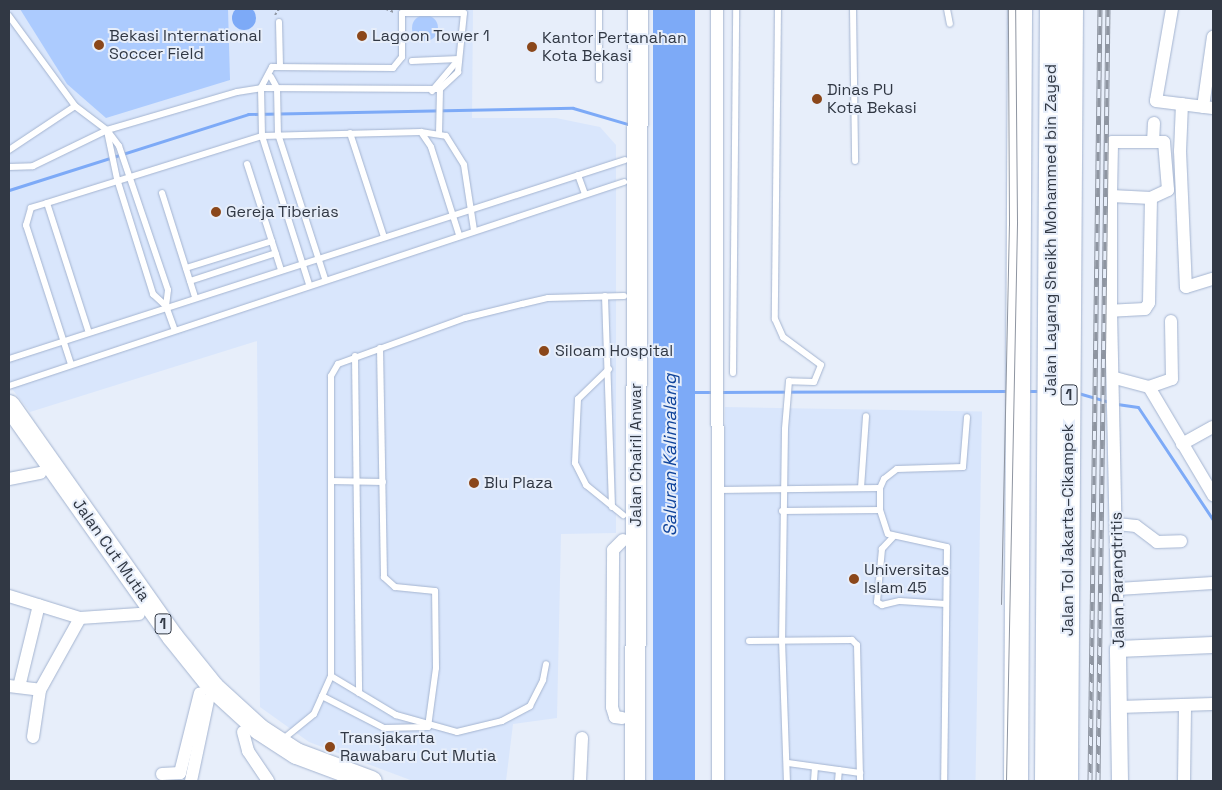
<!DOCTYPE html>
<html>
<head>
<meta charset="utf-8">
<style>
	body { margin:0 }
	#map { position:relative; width:1222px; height:790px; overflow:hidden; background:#e7eefa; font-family:"Space Grotesk",sans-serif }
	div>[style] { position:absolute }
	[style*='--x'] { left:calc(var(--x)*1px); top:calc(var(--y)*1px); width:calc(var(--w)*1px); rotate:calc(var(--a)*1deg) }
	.built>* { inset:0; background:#d9e6fc; transform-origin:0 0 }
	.green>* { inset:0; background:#accbfe }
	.round { border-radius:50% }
	.water>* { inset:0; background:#7daaf7; transform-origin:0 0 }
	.stream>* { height:3px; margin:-1.5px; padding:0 1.5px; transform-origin:1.5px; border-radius:1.5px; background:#7daaf7 }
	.path>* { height:2px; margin-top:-1px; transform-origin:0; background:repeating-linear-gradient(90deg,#9198a4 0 2.5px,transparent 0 5px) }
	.roads { filter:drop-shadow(0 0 1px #a4b4d0) drop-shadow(0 0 1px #a4b4d0) }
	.service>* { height:6px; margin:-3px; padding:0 3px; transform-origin:3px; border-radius:3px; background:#fff }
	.minor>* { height:12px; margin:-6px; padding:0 6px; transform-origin:6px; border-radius:6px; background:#fff }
	.tertiary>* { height:16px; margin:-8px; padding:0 8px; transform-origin:8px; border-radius:8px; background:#fff }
	.primary>* { height:20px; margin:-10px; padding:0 10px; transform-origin:10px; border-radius:10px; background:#fff }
	.trunk>* { height:21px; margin:-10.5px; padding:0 10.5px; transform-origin:10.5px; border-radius:10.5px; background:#fff }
	.motorway>* { height:24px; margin:-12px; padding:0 12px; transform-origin:12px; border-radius:12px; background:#fff }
	.tram>* { height:1px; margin:-0.5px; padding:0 0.5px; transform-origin:0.5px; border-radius:0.5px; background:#8e95a1 }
	.rail>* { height:5px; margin-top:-2.5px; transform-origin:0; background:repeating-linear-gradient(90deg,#e7eefa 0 9px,#8e95a1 0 18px); box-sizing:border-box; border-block:1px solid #8e95a1 }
	.dots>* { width:14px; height:14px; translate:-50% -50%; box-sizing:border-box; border:2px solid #e7eefa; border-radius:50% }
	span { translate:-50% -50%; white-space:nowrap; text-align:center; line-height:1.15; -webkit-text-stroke:4px #e7eefa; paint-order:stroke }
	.shield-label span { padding:1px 4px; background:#e7eefa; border:1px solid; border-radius:4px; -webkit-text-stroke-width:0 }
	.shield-label { font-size:15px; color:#313844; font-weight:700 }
	.poi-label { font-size:16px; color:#313844 }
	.left { translate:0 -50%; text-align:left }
	.street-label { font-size:16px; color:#313844 }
	.water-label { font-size:18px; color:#10449b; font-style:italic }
	.frame { position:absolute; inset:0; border:10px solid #313844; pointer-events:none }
</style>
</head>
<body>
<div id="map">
	<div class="built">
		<i style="clip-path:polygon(9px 9px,473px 9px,472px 118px,556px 118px,600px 127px,616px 145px,616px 533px,561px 534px,557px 718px,513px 724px,506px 781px,413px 781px,309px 742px,260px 707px,257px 341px,30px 412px,9px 385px)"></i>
		<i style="left:725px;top:407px;width:257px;height:374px;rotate:1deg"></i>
	</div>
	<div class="green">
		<i style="clip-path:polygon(20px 9px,228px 9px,230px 80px,106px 118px,67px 84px)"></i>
		<i class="round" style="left:412px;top:15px;width:26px;height:26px"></i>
	</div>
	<div class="water">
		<i class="round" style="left:232px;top:6px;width:24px;height:24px"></i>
		<i style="left:653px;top:9px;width:42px;height:772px"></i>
	</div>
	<div class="stream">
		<i style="--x:9;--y:190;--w:251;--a:-17.6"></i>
		<i style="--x:248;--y:114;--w:325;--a:-1.1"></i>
		<i style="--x:573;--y:108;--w:60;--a:16.3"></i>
		<i style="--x:1026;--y:391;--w:14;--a:0"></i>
		<i style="--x:691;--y:392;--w:24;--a:0"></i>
		<i style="--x:721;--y:392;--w:289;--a:-0.2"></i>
		<i style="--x:1078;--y:393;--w:32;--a:16"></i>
		<i style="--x:1117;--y:404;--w:21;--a:8"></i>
		<i style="--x:1138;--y:407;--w:136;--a:56.4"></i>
	</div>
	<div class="path">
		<i style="--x:386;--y:9;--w:9;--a:21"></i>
		<i style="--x:275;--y:15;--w:7;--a:-56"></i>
	</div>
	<div class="roads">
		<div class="service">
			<i style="--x:778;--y:9;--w:310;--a:90.6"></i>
			<i style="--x:775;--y:319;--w:20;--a:66"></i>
			<i style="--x:783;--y:337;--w:47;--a:36.4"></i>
			<i style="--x:821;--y:365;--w:18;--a:112"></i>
			<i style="--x:814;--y:382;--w:25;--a:-178"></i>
			<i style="--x:789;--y:381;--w:48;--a:94.8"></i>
			<i style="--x:785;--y:429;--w:211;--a:90.8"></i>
			<i style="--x:782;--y:640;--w:141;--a:88"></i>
			<i style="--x:853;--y:9;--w:152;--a:89.2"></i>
			<i style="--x:947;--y:9;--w:15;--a:79"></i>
			<i style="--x:9;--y:16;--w:112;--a:53.7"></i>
			<i style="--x:75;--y:106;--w:40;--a:37"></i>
			<i style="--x:107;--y:130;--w:20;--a:53"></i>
			<i style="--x:119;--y:146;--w:152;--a:71.2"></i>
			<i style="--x:168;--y:290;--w:16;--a:97"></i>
			<i style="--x:166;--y:306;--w:23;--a:70"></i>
			<i style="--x:279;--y:22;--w:45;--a:88.7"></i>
			<i style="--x:412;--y:61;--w:47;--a:-2.4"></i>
			<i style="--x:271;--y:77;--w:13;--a:61"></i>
			<i style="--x:277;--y:88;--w:46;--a:88.8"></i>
			<i style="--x:278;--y:134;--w:152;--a:72"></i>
			<i style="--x:599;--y:79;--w:70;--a:-90"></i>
			<i style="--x:432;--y:91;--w:40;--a:-50"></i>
			<i style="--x:107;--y:131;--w:49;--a:78.2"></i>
			<i style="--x:117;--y:179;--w:121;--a:72.6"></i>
			<i style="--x:153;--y:294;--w:18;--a:43"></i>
			<i style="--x:421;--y:132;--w:18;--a:56"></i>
			<i style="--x:431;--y:147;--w:92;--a:72.3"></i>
			<i style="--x:350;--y:133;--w:109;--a:71.9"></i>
			<i style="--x:439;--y:134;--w:45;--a:-88.7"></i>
			<i style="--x:9;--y:150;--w:79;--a:-33.7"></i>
			<i style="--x:247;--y:164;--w:111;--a:72.2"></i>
			<i style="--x:9;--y:167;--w:24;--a:-2"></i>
			<i style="--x:33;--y:166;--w:82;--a:-25.9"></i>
			<i style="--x:107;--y:130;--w:135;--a:-16.3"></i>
			<i style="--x:237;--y:92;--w:24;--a:-9"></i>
			<i style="--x:261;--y:88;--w:179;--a:0.3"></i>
			<i style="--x:440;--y:89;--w:25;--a:-43"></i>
			<i style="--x:458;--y:72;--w:59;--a:-84.2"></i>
			<i style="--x:464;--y:13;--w:62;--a:180"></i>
			<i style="--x:402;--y:13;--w:44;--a:90"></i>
			<i style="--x:402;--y:57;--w:14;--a:129"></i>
			<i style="--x:393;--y:68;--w:121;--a:-179.5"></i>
			<i style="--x:272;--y:67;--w:24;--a:118"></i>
			<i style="--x:261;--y:88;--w:48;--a:88.8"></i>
			<i style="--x:262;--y:136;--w:155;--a:72.4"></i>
			<i style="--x:578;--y:175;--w:20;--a:70"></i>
			<i style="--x:162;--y:193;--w:109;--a:72.4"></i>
			<i style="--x:47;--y:203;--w:17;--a:163"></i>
			<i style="--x:31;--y:208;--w:18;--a:106"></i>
			<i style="--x:26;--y:225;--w:146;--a:72.1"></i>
			<i style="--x:186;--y:268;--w:90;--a:-17.4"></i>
			<i style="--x:190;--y:281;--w:90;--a:-18"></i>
			<i style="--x:605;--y:296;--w:211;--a:88.1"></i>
			<i style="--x:88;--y:330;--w:133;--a:-107.9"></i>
			<i style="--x:47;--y:203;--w:225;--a:-17.3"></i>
			<i style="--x:262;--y:136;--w:159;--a:-1.4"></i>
			<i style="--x:421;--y:132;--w:25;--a:9"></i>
			<i style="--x:446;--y:136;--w:34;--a:58"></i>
			<i style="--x:464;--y:165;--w:66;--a:81.3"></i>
			<i style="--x:355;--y:356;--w:337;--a:89.3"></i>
			<i style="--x:9;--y:359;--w:647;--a:-17.9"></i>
			<i style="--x:609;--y:369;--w:43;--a:135.9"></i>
			<i style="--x:578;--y:399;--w:64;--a:92.7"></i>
			<i style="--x:575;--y:463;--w:25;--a:63"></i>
			<i style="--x:586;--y:485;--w:48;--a:39"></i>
			<i style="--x:733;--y:373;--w:364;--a:-89.5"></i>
			<i style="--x:9;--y:386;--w:648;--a:-18.35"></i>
			<i style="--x:331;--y:481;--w:52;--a:1.1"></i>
			<i style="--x:861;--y:488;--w:72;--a:-86"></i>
			<i style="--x:880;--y:488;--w:10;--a:-66"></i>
			<i style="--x:884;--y:479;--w:16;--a:-38"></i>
			<i style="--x:897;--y:469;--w:66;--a:-1.7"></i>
			<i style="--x:963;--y:467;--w:50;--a:-85.4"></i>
			<i style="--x:718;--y:490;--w:162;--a:-0.7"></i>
			<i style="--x:880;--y:488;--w:22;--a:90"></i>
			<i style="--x:880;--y:510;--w:25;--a:72"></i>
			<i style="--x:888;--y:534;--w:60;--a:12.4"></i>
			<i style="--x:947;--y:547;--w:234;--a:90.7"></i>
			<i style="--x:782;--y:511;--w:98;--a:-0.6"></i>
			<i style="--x:894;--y:536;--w:18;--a:133"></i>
			<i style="--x:882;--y:549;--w:53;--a:95.4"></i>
			<i style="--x:877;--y:602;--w:6;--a:31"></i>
			<i style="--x:882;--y:605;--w:18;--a:-13"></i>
			<i style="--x:900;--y:601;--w:46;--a:3.7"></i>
			<i style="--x:749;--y:641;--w:103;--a:-0.6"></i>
			<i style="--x:852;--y:640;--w:7;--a:45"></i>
			<i style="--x:857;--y:645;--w:136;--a:88.7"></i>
			<i style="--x:331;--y:676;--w:76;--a:31"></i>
			<i style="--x:396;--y:715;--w:63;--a:15.6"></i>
			<i style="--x:457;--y:732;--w:46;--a:-13.7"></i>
			<i style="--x:502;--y:721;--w:32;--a:-28"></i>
			<i style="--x:530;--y:706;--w:29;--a:-63"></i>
			<i style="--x:543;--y:680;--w:16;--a:-79"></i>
			<i style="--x:322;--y:696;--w:70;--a:27.3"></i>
			<i style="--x:384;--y:728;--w:44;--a:-1.3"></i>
			<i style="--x:428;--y:727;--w:60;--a:-82.3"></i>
			<i style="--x:436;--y:668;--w:77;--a:-90.7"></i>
			<i style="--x:435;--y:591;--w:40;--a:-174.3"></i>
			<i style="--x:395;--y:587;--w:15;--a:-138"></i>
			<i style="--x:384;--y:577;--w:229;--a:-91"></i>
			<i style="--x:282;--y:740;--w:41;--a:-39.1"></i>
			<i style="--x:314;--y:714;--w:42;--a:-65.9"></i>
			<i style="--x:331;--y:676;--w:300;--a:-90"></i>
			<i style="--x:331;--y:376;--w:14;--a:-60"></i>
			<i style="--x:338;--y:364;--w:135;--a:-19.9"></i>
			<i style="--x:465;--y:318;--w:59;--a:-13.8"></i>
			<i style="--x:522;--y:304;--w:27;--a:-13"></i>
			<i style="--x:548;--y:298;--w:76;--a:-1.5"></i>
			<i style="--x:788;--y:763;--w:73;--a:7.9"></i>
			<i style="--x:814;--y:781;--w:14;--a:-86"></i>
			<i style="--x:838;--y:781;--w:11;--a:-85"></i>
		</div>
		<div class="minor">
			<i style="--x:717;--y:9;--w:772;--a:89.93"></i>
			<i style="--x:1172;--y:9;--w:93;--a:99.9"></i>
			<i style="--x:1156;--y:101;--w:57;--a:7"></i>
			<i style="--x:1182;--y:104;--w:47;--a:92.4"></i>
			<i style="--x:1180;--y:151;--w:136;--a:87.5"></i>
			<i style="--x:1186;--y:287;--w:28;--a:-17"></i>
			<i style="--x:1203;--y:107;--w:71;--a:-81.9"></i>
			<i style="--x:1153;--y:142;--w:19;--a:-87"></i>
			<i style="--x:1111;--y:196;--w:40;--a:2.9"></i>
			<i style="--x:1151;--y:198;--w:105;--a:91.1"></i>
			<i style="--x:1149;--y:303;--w:7;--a:124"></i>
			<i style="--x:1145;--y:309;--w:34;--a:177"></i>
			<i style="--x:1111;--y:311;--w:115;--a:-90"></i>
			<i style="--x:1111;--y:196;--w:54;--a:-88.9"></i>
			<i style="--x:1112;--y:142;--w:52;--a:0"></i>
			<i style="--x:1164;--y:142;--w:48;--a:85.2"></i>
			<i style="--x:1168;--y:190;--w:19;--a:155"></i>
			<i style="--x:1111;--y:311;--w:338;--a:88.8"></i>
			<i style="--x:1115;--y:378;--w:35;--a:15"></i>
			<i style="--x:1149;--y:387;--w:126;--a:59.3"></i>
			<i style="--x:1149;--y:387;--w:24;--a:-19"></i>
			<i style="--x:1172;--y:379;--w:58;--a:-91"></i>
			<i style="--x:1182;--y:444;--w:35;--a:-29"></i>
			<i style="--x:9;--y:479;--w:32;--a:-11"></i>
			<i style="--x:1117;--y:524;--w:19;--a:6"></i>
			<i style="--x:1136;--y:526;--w:26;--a:37"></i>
			<i style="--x:1157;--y:542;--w:24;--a:-2"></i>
			<i style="--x:1118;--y:589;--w:95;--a:-3.6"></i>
			<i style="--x:9;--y:596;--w:74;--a:17.2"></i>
			<i style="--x:9;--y:686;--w:31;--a:7"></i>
			<i style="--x:19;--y:687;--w:84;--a:-76.3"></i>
			<i style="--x:1119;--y:707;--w:94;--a:-1.8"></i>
			<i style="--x:622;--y:718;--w:7;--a:-172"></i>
			<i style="--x:615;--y:717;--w:10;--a:-107"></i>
			<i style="--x:612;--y:707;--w:157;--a:-89.6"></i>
			<i style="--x:613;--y:550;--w:14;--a:-45"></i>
			<i style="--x:243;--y:732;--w:20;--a:75"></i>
			<i style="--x:248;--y:751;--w:36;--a:56"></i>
			<i style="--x:33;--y:737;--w:48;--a:-81.5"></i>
			<i style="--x:40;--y:690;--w:82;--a:-60.9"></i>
			<i style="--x:80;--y:618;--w:59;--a:-3.9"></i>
			<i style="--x:162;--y:774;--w:18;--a:-3"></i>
			<i style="--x:180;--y:773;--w:82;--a:-76"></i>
			<i style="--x:191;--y:781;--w:83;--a:-78.1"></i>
			<i style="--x:580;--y:781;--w:43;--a:-87.3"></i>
			<i style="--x:1184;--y:781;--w:76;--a:-89.2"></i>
		</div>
		<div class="tertiary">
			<i style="--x:1120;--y:781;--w:132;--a:-90.9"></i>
			<i style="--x:1118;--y:649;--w:95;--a:-2.4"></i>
		</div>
		<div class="primary">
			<i style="--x:635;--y:781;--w:772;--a:-89.78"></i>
		</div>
		<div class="trunk">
			<i style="--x:9;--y:405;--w:283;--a:54.8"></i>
			<i style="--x:172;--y:636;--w:65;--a:51.2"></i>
			<i style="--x:213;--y:687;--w:62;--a:42.4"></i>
			<i style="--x:259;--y:729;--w:44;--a:33"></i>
			<i style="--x:296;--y:753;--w:80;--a:20.5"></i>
		</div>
		<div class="motorway">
			<i style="--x:1016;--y:781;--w:772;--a:-89.7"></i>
			<i style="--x:1047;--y:781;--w:772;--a:-89.63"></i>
			<i style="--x:1066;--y:781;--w:772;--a:-89.63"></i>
		</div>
	</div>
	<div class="tram">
		<i style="--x:1001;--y:604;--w:379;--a:-88.8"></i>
		<i style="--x:1009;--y:225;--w:216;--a:-90.3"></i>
		<i style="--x:1006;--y:781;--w:560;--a:-88.87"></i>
		<i style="--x:1017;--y:221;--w:212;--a:-90.5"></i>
	</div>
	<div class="rail">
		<i style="--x:1090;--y:781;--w:772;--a:-89.26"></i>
		<i style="--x:1098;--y:781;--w:772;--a:-89.26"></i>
	</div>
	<div class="dots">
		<i style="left:362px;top:36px;background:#8b471a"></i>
		<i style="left:99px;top:45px;background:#8b471a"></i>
		<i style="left:532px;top:47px;background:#8b471a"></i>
		<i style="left:817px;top:99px;background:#8b471a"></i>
		<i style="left:216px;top:212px;background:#8b471a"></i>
		<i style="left:544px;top:351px;background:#8b471a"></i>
		<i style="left:474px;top:483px;background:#8b471a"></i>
		<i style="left:854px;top:579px;background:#8b471a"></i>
		<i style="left:330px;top:747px;background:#8b471a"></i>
	</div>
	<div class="shield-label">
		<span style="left:1069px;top:395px">1</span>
		<span style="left:163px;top:624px">1</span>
	</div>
	<div class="poi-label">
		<span class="left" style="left:109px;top:45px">Bekasi International<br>Soccer Field</span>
		<span class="left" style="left:372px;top:36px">Lagoon Tower 1</span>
		<span class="left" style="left:542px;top:47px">Kantor Pertanahan<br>Kota Bekasi</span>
		<span class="left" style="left:827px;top:99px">Dinas PU<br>Kota Bekasi</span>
		<span class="left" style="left:226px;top:212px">Gereja Tiberias</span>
		<span class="left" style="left:555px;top:351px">Siloam Hospital</span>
		<span class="left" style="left:484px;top:483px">Blu Plaza</span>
		<span class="left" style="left:864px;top:579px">Universitas<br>Islam 45</span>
		<span class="left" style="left:340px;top:747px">Transjakarta<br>Rawabaru Cut Mutia</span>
	</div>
	<div class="street-label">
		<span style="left:1051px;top:230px;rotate:-90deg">Jalan Layang Sheikh Mohammed bin Zayed</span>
		<span style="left:636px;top:455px;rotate:-90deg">Jalan Chairil Anwar</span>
		<span style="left:1068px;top:530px;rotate:-90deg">Jalan Tol Jakarta–Cikampek</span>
		<span style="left:111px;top:550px;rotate:55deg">Jalan Cut Mutia</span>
		<span style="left:1118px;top:580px;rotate:-91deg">Jalan Parangtritis</span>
	</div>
	<div class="water-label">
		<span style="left:670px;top:455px;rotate:-90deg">Saluran Kalimalang</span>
	</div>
	<div class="frame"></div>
</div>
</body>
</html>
